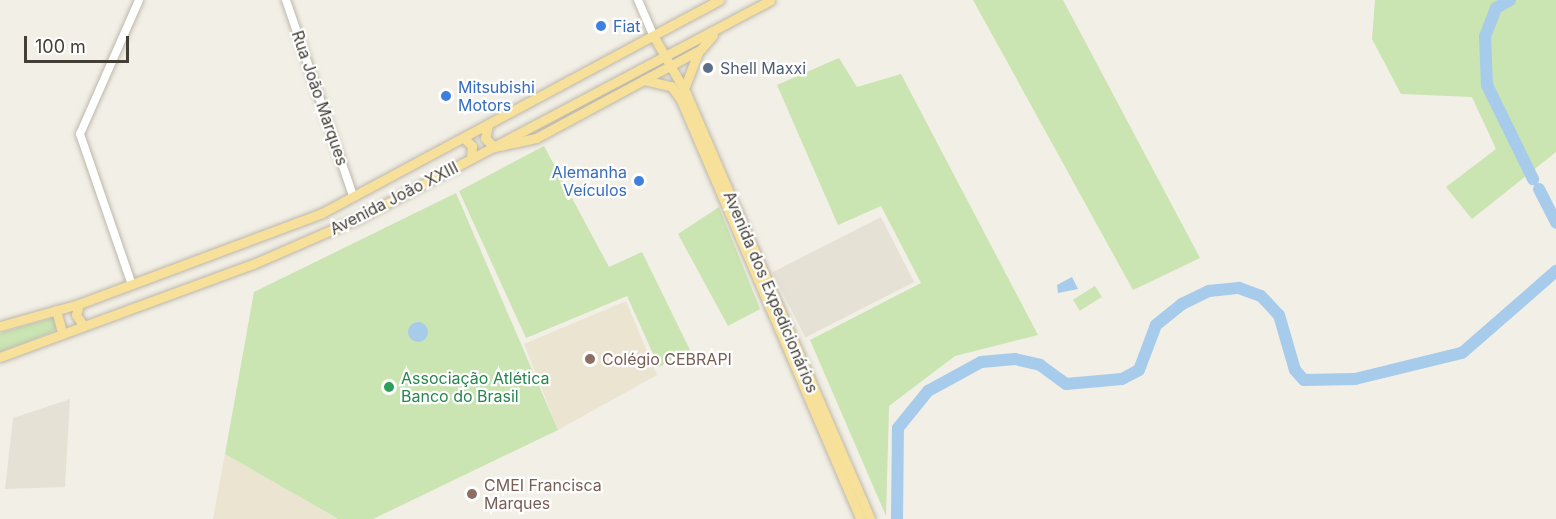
<!DOCTYPE html>
<html>
<head>
<meta charset="utf-8">
<style>
	body { margin:0 }
	#map { position:relative; width:1556px; height:519px; overflow:hidden; background:#f2efe6; font-family:Inter,sans-serif }
	div>[style] { position:absolute }
	[style*='--x'] { left:calc(var(--x)*1px); top:calc(var(--y)*1px); width:calc(var(--w)*1px); rotate:calc(var(--a)*1deg) }
	.residential>* { inset:0; background:#e5e1d5; transform-origin:0 0 }
	.education>* { inset:0; background:#eae4d1 }
	.green>* { inset:0; background:#cae4b2; transform-origin:0 0 }
	.water>* { inset:0; background:#a6cbeb }
	.round { border-radius:50% }
	.river>* { height:12px; margin:-6px; padding:0 6px; transform-origin:6px; border-radius:6px; background:#a6cbeb }
	.roads { filter:drop-shadow(0 0 2px #bdb7aa) drop-shadow(0 0 2px #bdb7aa) }
	.minor>* { height:8px; margin:-4px; padding:0 4px; transform-origin:4px; border-radius:4px; background:#fff }
	.major>* { height:9px; margin:-4.5px; padding:0 4.5px; transform-origin:4.5px; border-radius:4.5px; background:#f7e19a }
	.dots>* { width:16px; height:16px; translate:-50% -50%; box-sizing:border-box; border:3px solid #fff; border-radius:50% }
	span { translate:-50% -50%; white-space:nowrap; text-align:center; line-height:1.15; -webkit-text-stroke:4.5px #fff; paint-order:stroke }
	.shop-label { font-size:16px; color:#366cbe }
	.left { translate:0 -50%; text-align:left }
	.right { translate:-100% -50%; text-align:right }
	.service-label { font-size:16px; color:#4e5e75 }
	.street-label { font-size:16px; color:#443f36 }
	.education-label { font-size:16px; color:#785e54 }
	.leisure-label { font-size:16px; color:#27864d }
	.scale { position:absolute; left:24px; top:36px; width:105px; height:27px; box-sizing:border-box; border:3px solid #443f36; border-top:0; padding-left:8px; font-size:18px; line-height:21px; white-space:nowrap; color:#443f36; -webkit-text-stroke:4px #fff; paint-order:stroke }
</style>
</head>
<body>
<div id="map">
	<div class="residential">
		<i style="left:881px;top:217px;width:73px;height:122px;rotate:63deg"></i>
		<i style="clip-path:polygon(70px 399px,65px 487px,5px 489px,13px 418px)"></i>
	</div>
	<div class="education">
		<i style="clip-path:polygon(626px 301px,657px 375px,558px 430px,524px 344px)"></i>
		<i style="clip-path:polygon(225px 454px,337px 519px,213px 519px)"></i>
	</div>
	<div class="green">
		<i style="clip-path:polygon(973px 0,1063px 0,1200px 258px,1133px 290px)"></i>
		<i style="clip-path:polygon(1375px 0,1556px 0,1556px 152px,1472px 219px,1446px 187px,1496px 149px,1472px 97px,1401px 94px,1372px 39px)"></i>
		<i style="clip-path:polygon(839px 58px,857px 87px,901px 74px,1038px 335px,955px 356px,889px 406px,886px 516px,810px 340px,921px 283px,881px 206px,838px 225px,777px 85px)"></i>
		<i style="clip-path:polygon(544px 146px,609px 267px,642px 252px,690px 350px,659px 367px,627px 296px,526px 338px,459px 191px)"></i>
		<i style="clip-path:polygon(456px 193px,558px 430px,373px 519px,338px 519px,225px 454px,254px 292px)"></i>
		<i style="clip-path:polygon(719px 207px,760px 309px,728px 326px,678px 234px)"></i>
		<i style="left:1095px;top:286px;width:13px;height:26px;rotate:58deg"></i>
		<i style="clip-path:polygon(56px 317px,58px 328px,50px 333px,0 352px,0 333px)"></i>
	</div>
	<div class="water">
		<i style="clip-path:polygon(1072px 277px,1078px 289px,1058px 293px,1057px 285px)"></i>
		<i class="round" style="left:408px;top:322px;width:20px;height:20px"></i>
	</div>
	<div class="river">
		<i style="--x:1510;--y:0;--w:16;--a:150"></i>
		<i style="--x:1496;--y:8;--w:30;--a:111"></i>
		<i style="--x:1485;--y:36;--w:49;--a:87.7"></i>
		<i style="--x:1487;--y:85;--w:105;--a:63.9"></i>
		<i style="--x:1539;--y:189;--w:38;--a:63"></i>
		<i style="--x:897;--y:519;--w:91;--a:-89.4"></i>
		<i style="--x:898;--y:428;--w:48;--a:-51"></i>
		<i style="--x:928;--y:391;--w:60;--a:-28.7"></i>
		<i style="--x:981;--y:362;--w:34;--a:-5"></i>
		<i style="--x:1015;--y:359;--w:26;--a:13"></i>
		<i style="--x:1040;--y:365;--w:32;--a:36"></i>
		<i style="--x:1066;--y:384;--w:56;--a:-5.1"></i>
		<i style="--x:1122;--y:379;--w:19;--a:-28"></i>
		<i style="--x:1139;--y:370;--w:48;--a:-69.3"></i>
		<i style="--x:1156;--y:325;--w:33;--a:-39"></i>
		<i style="--x:1182;--y:304;--w:30;--a:-26"></i>
		<i style="--x:1209;--y:291;--w:30;--a:-6"></i>
		<i style="--x:1239;--y:288;--w:23;--a:20"></i>
		<i style="--x:1261;--y:296;--w:26;--a:47"></i>
		<i style="--x:1279;--y:315;--w:57;--a:73.8"></i>
		<i style="--x:1295;--y:370;--w:13;--a:48"></i>
		<i style="--x:1304;--y:380;--w:51;--a:-1.1"></i>
		<i style="--x:1355;--y:379;--w:110;--a:-13.7"></i>
		<i style="--x:1462;--y:353;--w:125;--a:-41.1"></i>
	</div>
	<div class="roads">
		<div class="minor">
			<i style="--x:286;--y:0;--w:207;--a:71.1"></i>
			<i style="--x:638;--y:0;--w:40;--a:66.6"></i>
			<i style="--x:132;--y:285;--w:160;--a:-109"></i>
			<i style="--x:80;--y:134;--w:146;--a:-66.2"></i>
		</div>
		<div class="major">
			<i style="--x:654;--y:37;--w:64;--a:60.3"></i>
			<i style="--x:686;--y:93;--w:464;--a:66.6"></i>
			<i style="--x:644;--y:80;--w:28;--a:13"></i>
			<i style="--x:671;--y:86;--w:17;--a:54"></i>
			<i style="--x:681;--y:100;--w:456;--a:66.8"></i>
			<i style="--x:684;--y:89;--w:39;--a:-69"></i>
			<i style="--x:488;--y:126;--w:12;--a:104"></i>
			<i style="--x:485;--y:138;--w:13;--a:45"></i>
			<i style="--x:494;--y:147;--w:43;--a:-12.1"></i>
			<i style="--x:536;--y:138;--w:187;--a:-28.3"></i>
			<i style="--x:701;--y:49;--w:18;--a:-49"></i>
			<i style="--x:465;--y:139;--w:10;--a:45"></i>
			<i style="--x:472;--y:146;--w:12;--a:95"></i>
			<i style="--x:79;--y:304;--w:11;--a:105"></i>
			<i style="--x:76;--y:315;--w:12;--a:55"></i>
			<i style="--x:56;--y:310;--w:23;--a:75"></i>
			<i style="--x:0;--y:326;--w:82;--a:-15.6"></i>
			<i style="--x:79;--y:304;--w:259;--a:-20.5"></i>
			<i style="--x:322;--y:213;--w:451;--a:-28.2"></i>
			<i style="--x:0;--y:357;--w:270;--a:-20.2"></i>
			<i style="--x:253;--y:264;--w:118;--a:-23.5"></i>
			<i style="--x:361;--y:217;--w:463;--a:-27.9"></i>
		</div>
	</div>
	<div class="dots">
		<i style="left:601px;top:26px;background:#3f7fe0"></i>
		<i style="left:708px;top:68px;background:#5c6f8a"></i>
		<i style="left:446px;top:96px;background:#3f7fe0"></i>
		<i style="left:639px;top:181px;background:#3f7fe0"></i>
		<i style="left:590px;top:359px;background:#8d6e63"></i>
		<i style="left:389px;top:387px;background:#2e9e5b"></i>
		<i style="left:472px;top:494px;background:#8d6e63"></i>
	</div>
	<div class="shop-label">
		<span class="left" style="left:613px;top:26px">Fiat</span>
		<span class="left" style="left:458px;top:96px">Mitsubishi<br>Motors</span>
		<span class="right" style="left:627px;top:181px">Alemanha<br>Veículos</span>
	</div>
	<div class="service-label">
		<span class="left" style="left:720px;top:68px">Shell Maxxi</span>
	</div>
	<div class="street-label">
		<span style="left:320px;top:98px;rotate:71deg">Rua João Marques</span>
		<span style="left:394px;top:198px;rotate:-27deg">Avenida João XXIII</span>
		<span style="left:771px;top:292px;rotate:67deg">Avenida dos Expedicionários</span>
	</div>
	<div class="education-label">
		<span class="left" style="left:602px;top:359px">Colégio CEBRAPI</span>
		<span class="left" style="left:484px;top:494px">CMEI Francisca<br>Marques</span>
	</div>
	<div class="leisure-label">
		<span class="left" style="left:401px;top:387px">Associação Atlética<br>Banco do Brasil</span>
	</div>
	<div class="scale">100 m</div>
</div>
</body>
</html>
